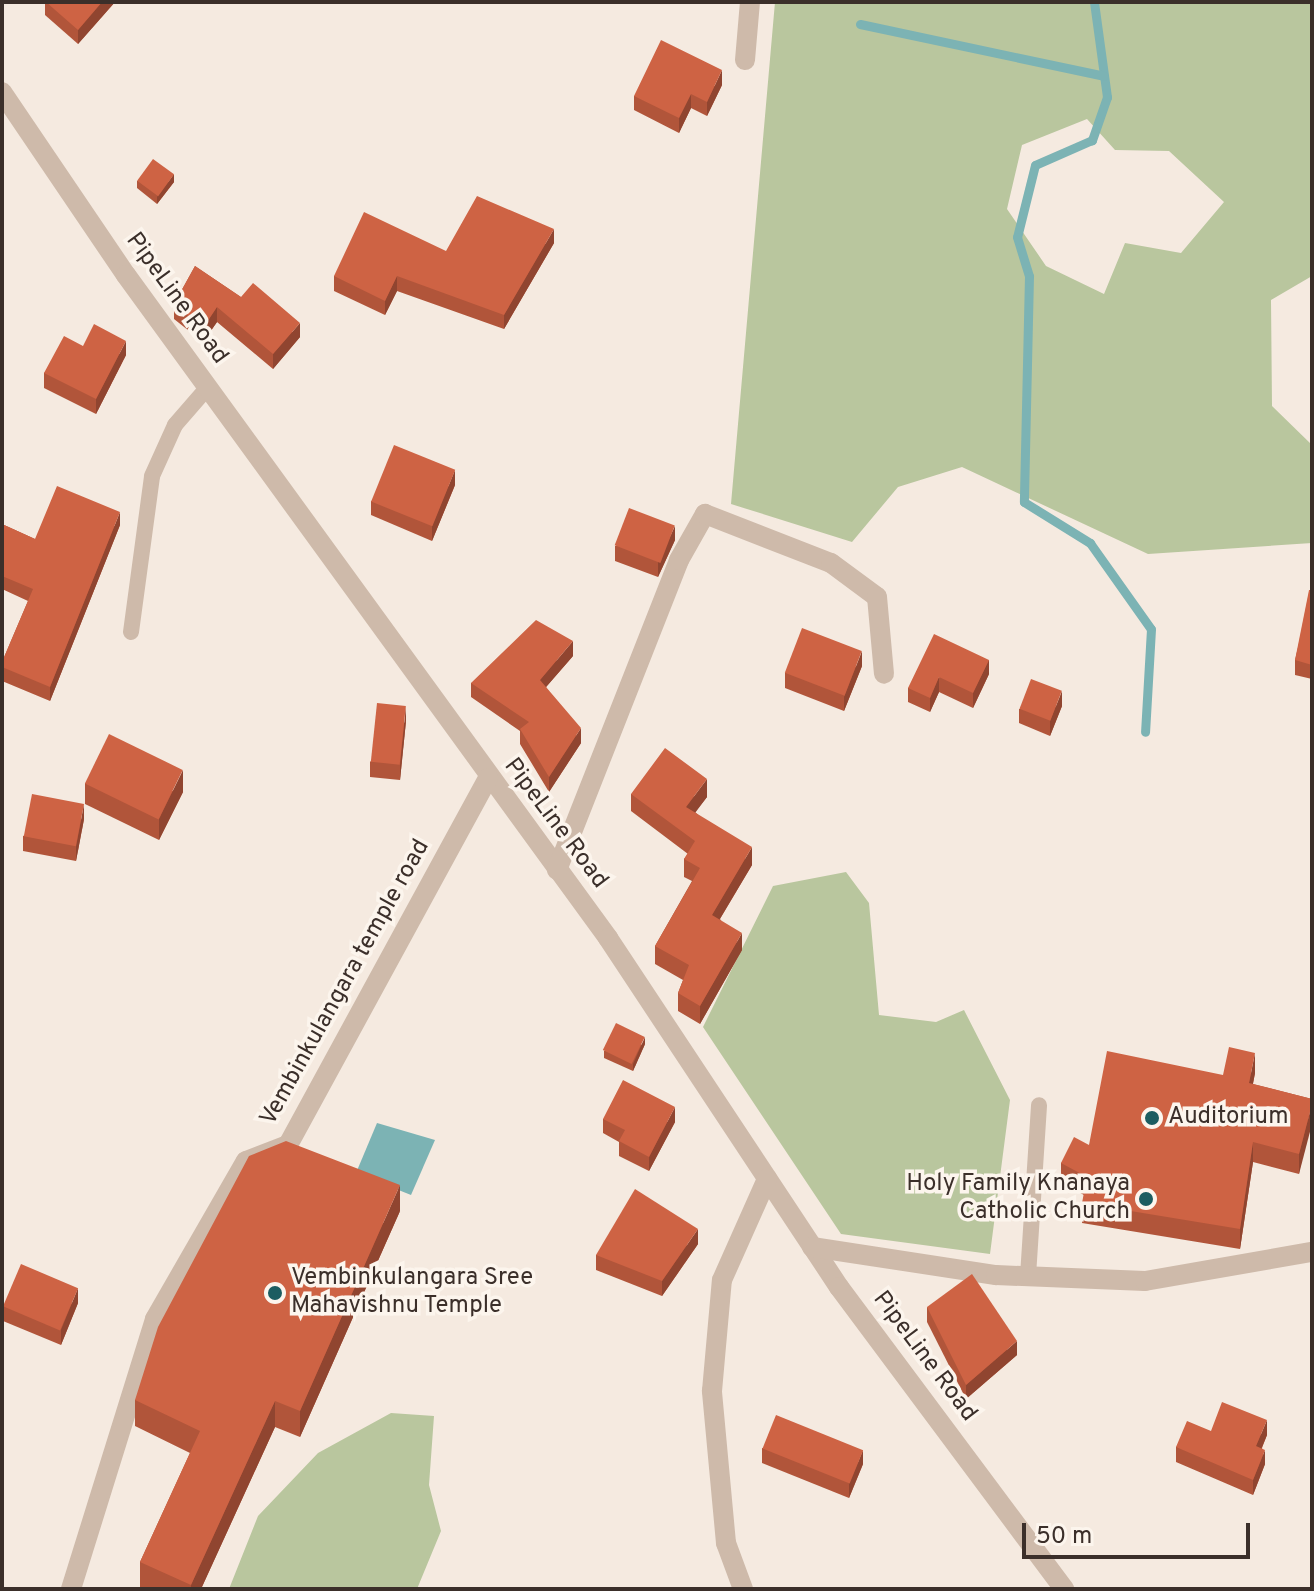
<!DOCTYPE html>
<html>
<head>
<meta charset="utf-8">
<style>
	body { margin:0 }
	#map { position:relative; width:1314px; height:1591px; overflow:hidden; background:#f5eae0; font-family:Overpass,sans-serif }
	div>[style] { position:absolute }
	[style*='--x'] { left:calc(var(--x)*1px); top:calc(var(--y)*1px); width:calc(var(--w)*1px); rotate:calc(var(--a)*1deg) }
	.green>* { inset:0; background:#b9c69e }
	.water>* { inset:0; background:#7cb3b4 }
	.stream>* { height:9px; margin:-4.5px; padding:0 4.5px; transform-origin:4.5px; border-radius:4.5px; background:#7cb3b4 }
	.lane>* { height:16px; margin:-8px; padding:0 8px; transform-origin:8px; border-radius:8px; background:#cebaaa }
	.street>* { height:20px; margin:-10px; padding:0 10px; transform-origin:10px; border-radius:10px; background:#cebaaa }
	.wall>* { inset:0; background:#b1553a }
	.shaded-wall>* { inset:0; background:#904530 }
	.building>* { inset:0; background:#ce6344; transform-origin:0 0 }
	.dots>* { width:22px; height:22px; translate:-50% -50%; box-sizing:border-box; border:4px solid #fcf5ed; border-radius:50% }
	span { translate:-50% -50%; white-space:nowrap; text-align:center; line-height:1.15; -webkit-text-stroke:7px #fcf5ed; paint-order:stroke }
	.street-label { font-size:24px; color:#3b2f2a }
	.poi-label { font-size:24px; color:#3b2f2a }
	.left { translate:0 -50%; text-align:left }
	.right { translate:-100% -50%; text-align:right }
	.frame { position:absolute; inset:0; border:4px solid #3b2f2a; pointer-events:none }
	.scale { position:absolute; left:1022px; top:1523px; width:228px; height:36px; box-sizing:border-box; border:4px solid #3b2f2a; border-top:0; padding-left:10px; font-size:24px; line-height:28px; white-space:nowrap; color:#3b2f2a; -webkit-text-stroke:6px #fcf5ed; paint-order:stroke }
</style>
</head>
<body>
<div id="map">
	<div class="green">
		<i style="clip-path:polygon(evenodd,775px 2px,1312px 2px,1312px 276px,1271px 300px,1272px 406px,1312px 445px,1312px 543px,1148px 554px,962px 467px,898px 487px,852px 542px,731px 504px,775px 2px,1087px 119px,1115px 150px,1169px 151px,1224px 202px,1181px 253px,1125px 243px,1104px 294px,1046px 266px,1007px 209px,1022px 145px,1087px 119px)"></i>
		<i style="clip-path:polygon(846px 872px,869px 903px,879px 1015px,936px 1022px,964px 1010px,1010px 1100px,990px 1254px,841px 1234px,703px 1027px,773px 886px)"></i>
		<i style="clip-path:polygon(391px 1413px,434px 1416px,429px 1485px,441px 1531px,417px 1589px,229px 1589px,258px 1516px,318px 1453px)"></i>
	</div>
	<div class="water">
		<i style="clip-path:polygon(377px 1123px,435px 1140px,411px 1195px,356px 1173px)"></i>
	</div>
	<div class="stream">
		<i style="--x:1094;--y:2;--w:96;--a:82.2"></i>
		<i style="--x:1107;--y:97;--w:46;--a:109.2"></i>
		<i style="--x:1092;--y:140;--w:62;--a:156.3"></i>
		<i style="--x:1035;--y:165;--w:74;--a:104"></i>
		<i style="--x:1017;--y:237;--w:41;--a:72.9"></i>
		<i style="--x:1029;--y:276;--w:226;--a:91.3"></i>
		<i style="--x:1024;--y:502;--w:78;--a:31.8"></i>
		<i style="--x:1090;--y:543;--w:105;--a:54.7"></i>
		<i style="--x:1151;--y:629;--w:103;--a:93.3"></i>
		<i style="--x:860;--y:24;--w:249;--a:12"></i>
	</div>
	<div class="lane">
		<i style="--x:131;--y:632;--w:157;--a:-82.3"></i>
		<i style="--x:152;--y:476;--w:56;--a:-65.7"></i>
		<i style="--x:175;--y:425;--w:50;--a:-49"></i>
		<i style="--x:1028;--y:1276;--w:171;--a:-86.3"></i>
	</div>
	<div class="street">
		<i style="--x:745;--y:60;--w:58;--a:-85.1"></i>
		<i style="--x:2;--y:92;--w:221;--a:55.9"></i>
		<i style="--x:126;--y:275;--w:820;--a:53.98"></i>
		<i style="--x:608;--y:938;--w:419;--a:56.5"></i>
		<i style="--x:839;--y:1287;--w:377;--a:53.3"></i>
		<i style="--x:557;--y:870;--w:333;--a:-68.5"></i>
		<i style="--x:679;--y:560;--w:53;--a:-60.5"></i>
		<i style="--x:705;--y:514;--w:135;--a:21.3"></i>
		<i style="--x:831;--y:563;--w:57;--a:36.5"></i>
		<i style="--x:877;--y:597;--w:77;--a:84.8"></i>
		<i style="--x:812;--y:1247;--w:186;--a:8.7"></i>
		<i style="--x:996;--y:1275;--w:149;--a:2.3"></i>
		<i style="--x:1145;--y:1281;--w:169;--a:-9.9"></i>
		<i style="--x:71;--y:1589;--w:283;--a:-72.7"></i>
		<i style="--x:155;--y:1319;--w:182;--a:-60.1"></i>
		<i style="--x:246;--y:1161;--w:45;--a:-20.9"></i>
		<i style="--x:288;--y:1145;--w:418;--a:-61.4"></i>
		<i style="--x:743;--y:1589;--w:49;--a:-110.3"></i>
		<i style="--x:726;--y:1543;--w:153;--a:-95.3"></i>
		<i style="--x:712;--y:1391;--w:111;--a:-84.9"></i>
		<i style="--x:722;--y:1280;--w:111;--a:-66"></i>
	</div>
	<div class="wall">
		<i style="clip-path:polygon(45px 2px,115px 2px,78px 44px,45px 15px)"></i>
		<i style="clip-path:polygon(722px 85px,707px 116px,691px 108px,679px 133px,634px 110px,634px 96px)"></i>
		<i style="clip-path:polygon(137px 181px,174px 182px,157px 204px,137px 188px)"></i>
		<i style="clip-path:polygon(554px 243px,504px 329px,397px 291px,385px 315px,334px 291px,334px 276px,446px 251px)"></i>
		<i style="clip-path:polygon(195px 266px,300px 337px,273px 369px,217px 322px,203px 342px,174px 319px,174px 304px)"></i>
		<i style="clip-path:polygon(83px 346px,126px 355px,96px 414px,44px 388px,44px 373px)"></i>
		<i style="clip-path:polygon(455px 485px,432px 541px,371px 515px,371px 501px)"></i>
		<i style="clip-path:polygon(2px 524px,35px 539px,120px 525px,50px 701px,2px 681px,2px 662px,28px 601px,2px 589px)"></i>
		<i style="clip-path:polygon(675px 540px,658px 577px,615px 561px,615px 546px)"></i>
		<i style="clip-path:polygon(1312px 590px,1312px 679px,1295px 675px,1295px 660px)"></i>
		<i style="clip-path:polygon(573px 656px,546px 687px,581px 743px,549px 792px,520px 744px,520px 731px,471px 697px,471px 683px)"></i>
		<i style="clip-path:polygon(989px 660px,989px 674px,973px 708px,939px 692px,930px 712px,908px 702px,908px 688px)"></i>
		<i style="clip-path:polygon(862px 666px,844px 711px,785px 688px,785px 673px)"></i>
		<i style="clip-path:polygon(1062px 706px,1050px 736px,1019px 723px,1019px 709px)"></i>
		<i style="clip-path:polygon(406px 721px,400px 780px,370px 777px,370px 762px)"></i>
		<i style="clip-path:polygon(85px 783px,183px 792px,159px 840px,85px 804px)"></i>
		<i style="clip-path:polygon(631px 794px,707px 797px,695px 812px,752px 865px,720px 919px,742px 950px,700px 1024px,678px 1011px,678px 993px,683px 980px,655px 964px,655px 946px,692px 881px,684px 877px,684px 859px,688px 854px,631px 811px)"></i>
		<i style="clip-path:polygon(84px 819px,76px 861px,23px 851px,23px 836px)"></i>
		<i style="clip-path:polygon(645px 1044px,633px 1071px,604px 1058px,604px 1051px)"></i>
		<i style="clip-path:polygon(1255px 1073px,1253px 1084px,1312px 1099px,1299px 1174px,1253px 1162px,1240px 1249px,1082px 1223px,1084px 1195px,1061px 1183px,1061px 1163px,1089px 1145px,1223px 1075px)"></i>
		<i style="clip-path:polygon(603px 1119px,675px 1122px,649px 1171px,619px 1156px,619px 1142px,603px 1133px)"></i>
		<i style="clip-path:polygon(400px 1211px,300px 1437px,275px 1427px,201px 1589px,143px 1589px,140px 1588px,140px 1562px,190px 1453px,135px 1426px,135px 1400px)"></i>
		<i style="clip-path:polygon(698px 1244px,662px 1296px,596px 1270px,596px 1255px)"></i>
		<i style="clip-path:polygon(78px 1303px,61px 1345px,3px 1321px,3px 1306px)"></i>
		<i style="clip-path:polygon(927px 1307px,1017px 1355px,966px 1399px,927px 1322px)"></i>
		<i style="clip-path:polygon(1211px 1431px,1267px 1435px,1262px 1448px,1265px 1464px,1253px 1495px,1176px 1462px,1176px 1447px)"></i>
		<i style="clip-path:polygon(762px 1448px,863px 1464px,849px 1498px,762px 1463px)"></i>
	</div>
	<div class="shaded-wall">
		<i style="clip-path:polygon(102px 2px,115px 2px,78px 44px,78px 30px)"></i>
		<i style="clip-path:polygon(722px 70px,722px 85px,707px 116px,707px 102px)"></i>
		<i style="clip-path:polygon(691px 94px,691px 108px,679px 133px,679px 118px)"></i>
		<i style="clip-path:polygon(174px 174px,174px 182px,157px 204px,157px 197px)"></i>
		<i style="clip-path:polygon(554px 229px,554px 243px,504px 329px,504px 315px)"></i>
		<i style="clip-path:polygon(397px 276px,397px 291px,385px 315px,385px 301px)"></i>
		<i style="clip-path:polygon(217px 307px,217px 322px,203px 342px,203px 328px)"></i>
		<i style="clip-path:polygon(300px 323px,300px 337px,273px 369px,273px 354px)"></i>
		<i style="clip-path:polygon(126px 341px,126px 355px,96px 414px,96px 399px)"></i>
		<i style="clip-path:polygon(455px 470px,455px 485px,432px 541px,432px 526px)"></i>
		<i style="clip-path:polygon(120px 512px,120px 525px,50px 701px,50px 687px)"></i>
		<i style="clip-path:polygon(675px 526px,675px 540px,658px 577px,658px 562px)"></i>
		<i style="clip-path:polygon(573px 641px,573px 656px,540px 694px,540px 680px)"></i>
		<i style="clip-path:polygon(862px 651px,862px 666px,844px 711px,844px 697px)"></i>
		<i style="clip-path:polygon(989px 660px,989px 674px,973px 708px,973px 693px)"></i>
		<i style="clip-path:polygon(939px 677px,939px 692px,930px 712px,930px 698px)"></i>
		<i style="clip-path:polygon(1062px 691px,1062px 706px,1050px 736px,1050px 721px)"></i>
		<i style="clip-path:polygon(406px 706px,406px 721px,400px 780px,400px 766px)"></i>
		<i style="clip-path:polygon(581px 728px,581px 743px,549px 792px,549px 777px)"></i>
		<i style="clip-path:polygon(183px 770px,183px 792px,159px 840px,159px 819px)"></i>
		<i style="clip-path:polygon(707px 779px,707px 797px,686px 825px,686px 807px)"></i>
		<i style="clip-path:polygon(84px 804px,84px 819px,76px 861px,76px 847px)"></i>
		<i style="clip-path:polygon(752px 847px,752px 865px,712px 932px,712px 915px)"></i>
		<i style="clip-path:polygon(742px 933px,742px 950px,700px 1024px,700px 1006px)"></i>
		<i style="clip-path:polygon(645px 1037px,645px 1044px,633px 1071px,633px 1064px)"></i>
		<i style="clip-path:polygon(1255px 1053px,1255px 1073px,1249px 1103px,1249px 1083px)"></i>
		<i style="clip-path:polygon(1312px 1104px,1312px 1124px,1299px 1174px,1299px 1154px)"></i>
		<i style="clip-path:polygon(675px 1107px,675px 1122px,649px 1171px,649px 1157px)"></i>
		<i style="clip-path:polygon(1253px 1142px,1253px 1162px,1240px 1249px,1240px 1229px)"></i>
		<i style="clip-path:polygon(400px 1185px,400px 1211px,300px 1437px,300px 1411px)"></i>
		<i style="clip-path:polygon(698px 1229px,698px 1244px,662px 1296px,662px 1281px)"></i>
		<i style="clip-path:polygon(78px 1288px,78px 1303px,61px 1345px,61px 1330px)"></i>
		<i style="clip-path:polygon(1017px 1341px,1017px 1355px,966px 1399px,966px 1385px)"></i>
		<i style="clip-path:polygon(275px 1401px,275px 1427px,201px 1589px,191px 1589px,191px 1585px)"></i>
		<i style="clip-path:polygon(1267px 1420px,1267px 1435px,1256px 1461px,1256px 1446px)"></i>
		<i style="clip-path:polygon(863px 1450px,863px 1464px,849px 1498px,849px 1484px)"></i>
		<i style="clip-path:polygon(1265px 1450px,1265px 1464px,1253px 1495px,1253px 1480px)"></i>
	</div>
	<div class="building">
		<i style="clip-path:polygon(46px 2px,102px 2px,78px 30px)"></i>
		<i style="clip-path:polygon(661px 40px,722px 70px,707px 102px,691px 94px,679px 118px,634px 96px)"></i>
		<i style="left:153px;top:159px;width:26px;height:27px;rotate:36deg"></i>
		<i style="clip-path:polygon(477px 196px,554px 229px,504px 315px,397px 276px,385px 301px,334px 276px,364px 212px,446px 251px)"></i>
		<i style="clip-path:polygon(195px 266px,241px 297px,253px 283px,300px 323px,273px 354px,217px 307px,203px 328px,174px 304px)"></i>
		<i style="clip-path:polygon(94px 324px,126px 341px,96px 399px,44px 373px,64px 336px,83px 346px)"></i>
		<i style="left:394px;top:445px;width:66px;height:61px;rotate:22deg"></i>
		<i style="clip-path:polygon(57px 486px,120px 512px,50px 687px,2px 667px,2px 662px,33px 589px,2px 576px,2px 524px,35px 539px)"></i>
		<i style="left:629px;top:508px;width:49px;height:40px;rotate:21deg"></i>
		<i style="clip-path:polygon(1309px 590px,1312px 590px,1312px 665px,1295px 660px)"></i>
		<i style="clip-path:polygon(536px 620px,573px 641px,540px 680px,581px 728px,549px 777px,520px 729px,529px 722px,471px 683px)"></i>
		<i style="left:802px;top:628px;width:64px;height:48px;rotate:21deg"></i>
		<i style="clip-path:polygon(934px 634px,989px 660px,973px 693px,939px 677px,930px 698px,908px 688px)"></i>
		<i style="left:1031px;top:679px;width:33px;height:32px;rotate:21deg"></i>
		<i style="left:377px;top:703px;width:29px;height:59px;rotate:6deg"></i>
		<i style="left:109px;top:734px;width:82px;height:55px;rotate:26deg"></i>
		<i style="clip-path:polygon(665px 748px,707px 779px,686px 807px,752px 847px,712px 915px,742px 933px,700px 1006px,678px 993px,689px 965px,655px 946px,700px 868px,684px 859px,695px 841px,631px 794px)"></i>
		<i style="left:32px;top:794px;width:53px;height:43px;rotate:11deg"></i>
		<i style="left:616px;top:1023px;width:32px;height:30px;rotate:26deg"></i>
		<i style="clip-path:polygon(1229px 1047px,1255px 1053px,1249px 1083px,1312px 1099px,1312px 1104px,1299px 1154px,1253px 1142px,1240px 1229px,1082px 1203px,1087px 1177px,1061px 1163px,1074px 1137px,1089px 1145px,1107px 1051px,1223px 1075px)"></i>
		<i style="clip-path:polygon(623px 1080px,675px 1107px,649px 1157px,619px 1141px,625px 1130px,603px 1119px)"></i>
		<i style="clip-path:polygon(286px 1141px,400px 1185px,300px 1411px,275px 1401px,191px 1585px,140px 1562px,200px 1431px,135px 1400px,158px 1327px,249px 1156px)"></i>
		<i style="clip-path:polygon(635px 1189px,698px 1229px,662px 1281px,596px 1255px)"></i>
		<i style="left:21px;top:1264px;width:62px;height:46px;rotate:23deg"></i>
		<i style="clip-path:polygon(972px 1274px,1017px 1341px,966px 1385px,927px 1307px)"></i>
		<i style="clip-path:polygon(1222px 1402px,1267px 1420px,1256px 1446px,1265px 1450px,1253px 1480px,1176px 1447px,1187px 1421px,1211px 1431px)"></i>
		<i style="left:776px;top:1415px;width:94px;height:36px;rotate:22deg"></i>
	</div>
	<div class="dots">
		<i style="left:1152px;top:1118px;background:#1c5d61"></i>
		<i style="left:1146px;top:1199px;background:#1c5d61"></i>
		<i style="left:275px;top:1293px;background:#1c5d61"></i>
	</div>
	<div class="street-label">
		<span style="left:176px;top:299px;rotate:54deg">PipeLine Road</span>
		<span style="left:555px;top:824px;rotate:53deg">PipeLine Road</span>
		<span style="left:346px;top:983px;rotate:-61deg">Vembinkulangara temple road</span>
		<span style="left:924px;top:1357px;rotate:53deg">PipeLine Road</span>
	</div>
	<div class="poi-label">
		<span class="left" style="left:1168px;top:1118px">Auditorium</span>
		<span class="right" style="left:1130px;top:1199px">Holy Family Knanaya<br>Catholic Church</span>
		<span class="left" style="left:291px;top:1293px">Vembinkulangara Sree<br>Mahavishnu Temple</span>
	</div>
	<div class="frame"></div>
	<div class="scale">50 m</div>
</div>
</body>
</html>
